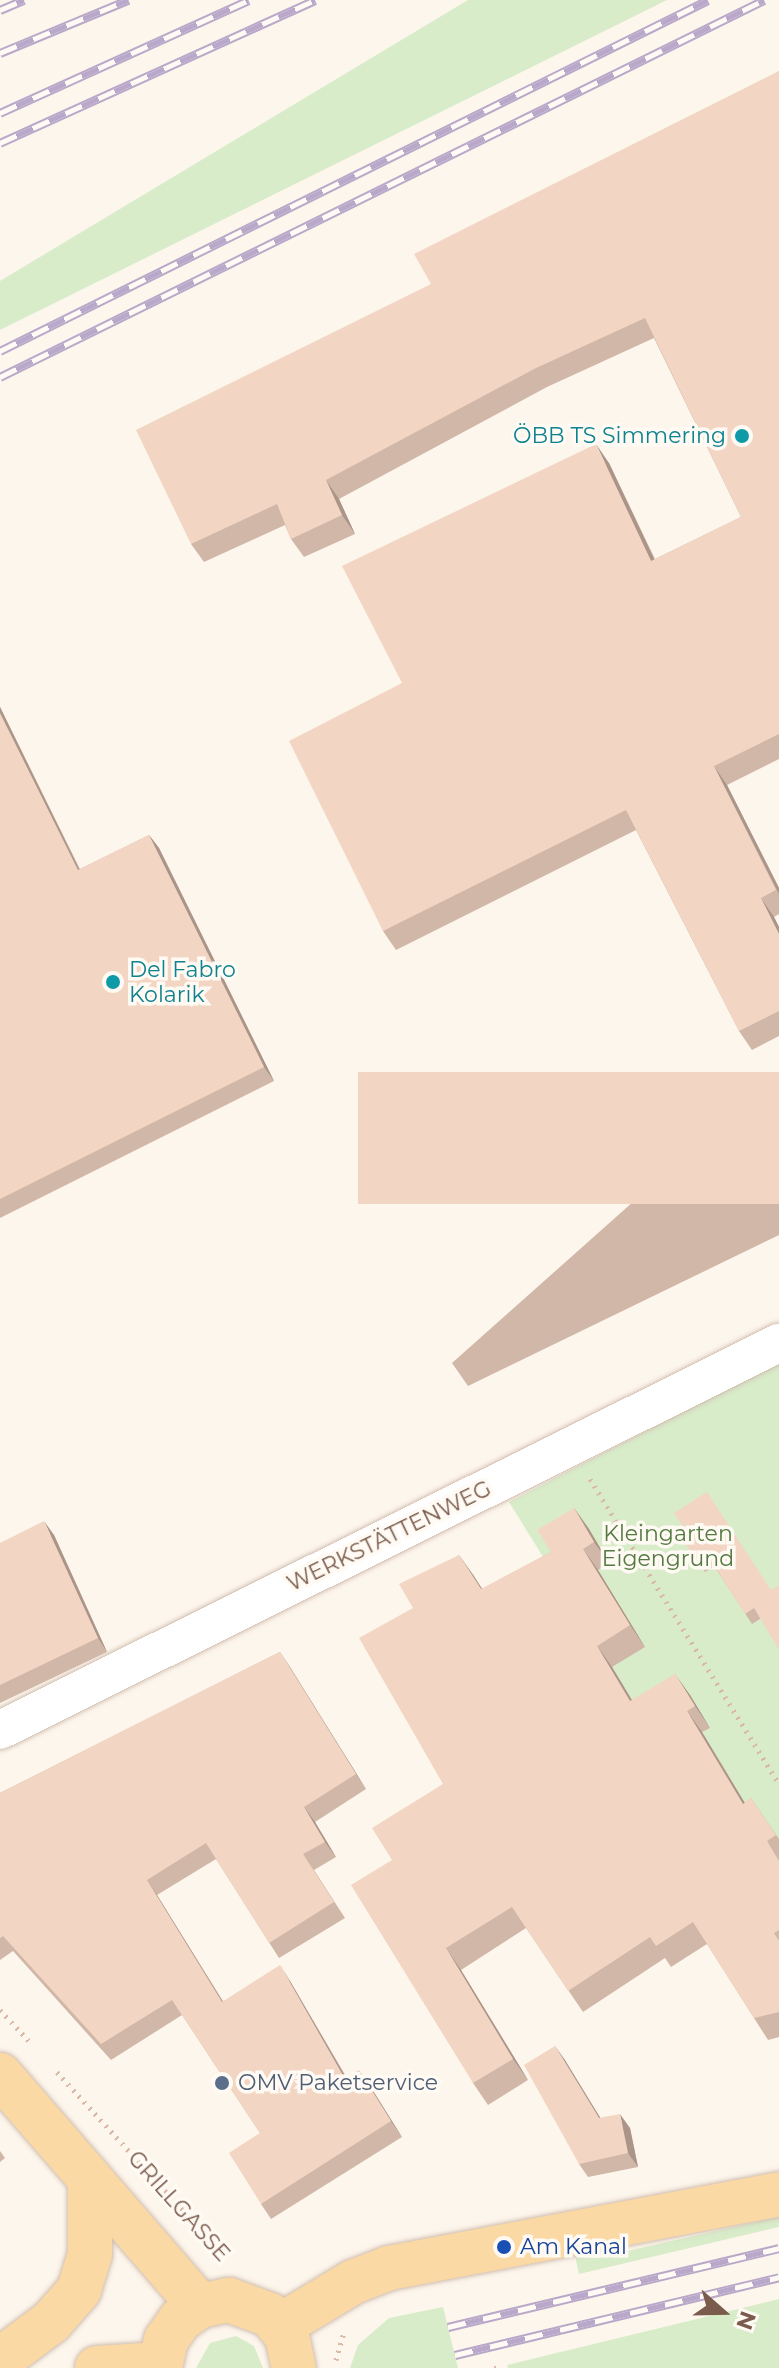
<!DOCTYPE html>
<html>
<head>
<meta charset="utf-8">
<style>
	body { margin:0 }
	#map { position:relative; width:779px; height:2368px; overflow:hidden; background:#fdf6ec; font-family:Montserrat,sans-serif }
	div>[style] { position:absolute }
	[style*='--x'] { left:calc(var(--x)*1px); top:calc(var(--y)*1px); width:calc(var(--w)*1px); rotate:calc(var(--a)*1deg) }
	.green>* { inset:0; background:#d8ecc9 }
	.path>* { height:5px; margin-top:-2.5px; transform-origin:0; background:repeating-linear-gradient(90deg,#d9b8a5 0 2px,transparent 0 8px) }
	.roads { filter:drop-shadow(0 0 2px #d1beb0) drop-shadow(0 0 2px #d1beb0) }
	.minor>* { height:38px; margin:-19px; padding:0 19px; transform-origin:19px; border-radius:19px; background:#fff }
	.major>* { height:44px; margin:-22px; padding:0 22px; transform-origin:22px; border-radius:22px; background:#fbd9a5 }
	.rail>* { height:9px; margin-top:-4.5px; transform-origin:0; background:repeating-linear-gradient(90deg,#fffaf3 0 18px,#b9a8c9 0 36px); box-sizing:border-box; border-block:2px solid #b9a8c9 }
	.wall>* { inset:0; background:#d1b7a8 }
	.shaded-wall>* { inset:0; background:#aa9588; transform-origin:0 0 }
	.building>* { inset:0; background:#f3d5c3; transform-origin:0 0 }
	.dots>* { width:22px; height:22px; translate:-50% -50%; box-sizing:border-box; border:4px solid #fffaf3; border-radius:50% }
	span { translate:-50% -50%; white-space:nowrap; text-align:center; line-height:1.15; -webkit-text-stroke:7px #fffaf3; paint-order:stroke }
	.culture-label { font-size:22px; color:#0d838f }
	.right { translate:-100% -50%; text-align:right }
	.left { translate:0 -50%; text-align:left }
	.park-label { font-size:22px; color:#537a41 }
	.street-label { font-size:22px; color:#7a5c4d }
	.service-label { font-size:22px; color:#4e5e75 }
	.transit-label { font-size:22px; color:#164399 }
	.north { position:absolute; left:683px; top:2272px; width:80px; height:80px; -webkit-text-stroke:6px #fffaf3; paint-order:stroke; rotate:110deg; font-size:22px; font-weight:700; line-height:32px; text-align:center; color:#7a5c4d }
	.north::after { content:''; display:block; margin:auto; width:28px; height:36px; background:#7a5c4d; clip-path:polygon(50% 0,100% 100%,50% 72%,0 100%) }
</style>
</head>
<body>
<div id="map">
	<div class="green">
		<i style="clip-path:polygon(468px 0,667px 0,0 330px,0 281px)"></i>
		<i style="clip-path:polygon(779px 1362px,779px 1938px,509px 1502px)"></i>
		<i style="clip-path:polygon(779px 2217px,779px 2227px,579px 2274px,575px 2256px,596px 2258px)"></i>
		<i style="clip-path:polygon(779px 2299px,779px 2368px,508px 2368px,507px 2365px)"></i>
		<i style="clip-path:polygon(443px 2307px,458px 2368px,350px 2368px,358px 2345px,389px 2318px)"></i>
		<i style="clip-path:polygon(236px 2336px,254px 2346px,263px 2368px,196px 2368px,210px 2343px)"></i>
	</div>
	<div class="path">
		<i style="--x:590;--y:1479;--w:359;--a:58.2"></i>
		<i style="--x:0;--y:2010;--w:47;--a:46.7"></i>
		<i style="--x:57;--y:2072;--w:254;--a:47.7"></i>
		<i style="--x:336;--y:2360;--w:26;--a:-74"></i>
		<i style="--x:494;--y:2368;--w:7;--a:0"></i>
	</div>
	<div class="roads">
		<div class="minor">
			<i style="--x:0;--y:1730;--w:870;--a:-26.42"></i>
		</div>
		<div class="major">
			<i style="--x:0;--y:2075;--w:306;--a:49.1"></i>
			<i style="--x:280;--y:2326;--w:85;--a:-31.1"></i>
			<i style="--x:353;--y:2282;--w:39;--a:-21"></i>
			<i style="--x:389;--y:2268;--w:397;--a:-10.7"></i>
			<i style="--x:0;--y:2360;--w:64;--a:-36.7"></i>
			<i style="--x:51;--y:2322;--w:43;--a:-48.8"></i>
			<i style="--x:79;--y:2290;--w:38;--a:-73"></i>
			<i style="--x:90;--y:2254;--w:75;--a:-90"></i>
			<i style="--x:97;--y:2368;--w:63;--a:-3.6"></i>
			<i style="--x:160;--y:2368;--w:29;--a:-78"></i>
			<i style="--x:166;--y:2340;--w:24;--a:-55"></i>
			<i style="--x:180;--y:2320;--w:24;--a:-35"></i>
			<i style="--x:200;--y:2306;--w:30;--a:-12"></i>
			<i style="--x:229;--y:2300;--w:44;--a:20.1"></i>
			<i style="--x:270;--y:2315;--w:27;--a:51"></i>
			<i style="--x:287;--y:2336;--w:33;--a:78"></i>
		</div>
	</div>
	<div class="rail">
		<i style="--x:0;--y:10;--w:26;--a:-23"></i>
		<i style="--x:0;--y:53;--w:139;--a:-22.5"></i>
		<i style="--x:0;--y:113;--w:273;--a:-24.4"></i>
		<i style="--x:0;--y:143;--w:346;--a:-24.4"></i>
		<i style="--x:0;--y:351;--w:790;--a:-26.37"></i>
		<i style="--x:0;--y:377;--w:852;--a:-26.26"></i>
		<i style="--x:448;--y:2327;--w:340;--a:-13.4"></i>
		<i style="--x:455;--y:2355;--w:333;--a:-13.5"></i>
	</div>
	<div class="wall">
		<i style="clip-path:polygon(779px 71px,779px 759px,727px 785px,779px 888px,779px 914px,774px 917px,779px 927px,779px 1036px,752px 1050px,739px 1031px,636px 830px,396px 950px,383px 931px,402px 683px,609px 463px,655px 559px,741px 517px,654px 338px,547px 387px,339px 499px,355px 534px,304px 557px,291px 539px,285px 525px,204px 562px,191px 544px,431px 284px)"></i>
		<i style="clip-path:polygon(0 707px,80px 869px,149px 835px,159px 848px,274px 1081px,0 1218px)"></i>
		<i style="clip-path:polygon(779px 1072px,779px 1235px,468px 1386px,452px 1363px)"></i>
		<i style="clip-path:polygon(574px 1508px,589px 1529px,609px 1563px,598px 1570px,645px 1647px,612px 1667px,632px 1700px,690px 1695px,710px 1728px,702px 1732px,745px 1803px,751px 1798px,779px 1839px,779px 2037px,768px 2040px,754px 2018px,707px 1944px,671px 1967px,665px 1958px,583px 2012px,526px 1928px,461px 1970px,528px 2080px,488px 2105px,473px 2083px,392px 1860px,443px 1784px,413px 1608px,459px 1555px,482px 1589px,551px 1552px)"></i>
		<i style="clip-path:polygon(676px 1529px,771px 1590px,760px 1619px,752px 1624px,714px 1566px,705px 1572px)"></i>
		<i style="clip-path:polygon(54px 1535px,107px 1652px,0 1703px,0 1543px)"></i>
		<i style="clip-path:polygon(280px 1652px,366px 1789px,315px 1822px,336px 1857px,314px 1870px,345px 1918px,279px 1958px,216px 1859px,157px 1895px,223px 2001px,290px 1981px,347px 2078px,370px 2086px,402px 2137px,271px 2219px,261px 2204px,260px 2133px,182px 2015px,111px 2060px,13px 1951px,0 1960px,0 1793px)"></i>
		<i style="clip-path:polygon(555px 2046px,600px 2118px,630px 2128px,638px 2167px,588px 2177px,579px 2164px)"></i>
		<i style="clip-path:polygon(0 2151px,5px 2158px,0 2162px)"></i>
	</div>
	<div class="shaded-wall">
		<i style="clip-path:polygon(596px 444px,609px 463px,664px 580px,651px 561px)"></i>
		<i style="clip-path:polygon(326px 480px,339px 499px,355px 534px,342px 515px)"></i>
		<i style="left:0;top:707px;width:198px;height:6px;rotate:64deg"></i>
		<i style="clip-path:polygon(714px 766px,727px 785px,779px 888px,779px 894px)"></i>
		<i style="clip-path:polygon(149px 835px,159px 848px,274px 1081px,264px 1067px)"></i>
		<i style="clip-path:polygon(761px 898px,774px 917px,779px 927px,779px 934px)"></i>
		<i style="clip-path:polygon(574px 1508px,589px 1529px,609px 1563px,594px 1542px)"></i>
		<i style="clip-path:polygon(44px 1521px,54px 1535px,107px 1652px,98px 1638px)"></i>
		<i style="clip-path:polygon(583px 1549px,598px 1570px,645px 1647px,630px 1625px)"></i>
		<i style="clip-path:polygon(459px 1555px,474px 1576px,496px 1611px,481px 1589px)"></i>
		<i style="clip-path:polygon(597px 1646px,612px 1667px,645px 1722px,630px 1701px)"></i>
		<i style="clip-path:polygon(280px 1652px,290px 1667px,366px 1789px,356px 1774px)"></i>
		<i style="clip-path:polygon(675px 1674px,690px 1695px,710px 1728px,695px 1706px)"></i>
		<i style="clip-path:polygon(687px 1711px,702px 1732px,758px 1825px,743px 1804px)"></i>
		<i style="clip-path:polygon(304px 1807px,315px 1822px,336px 1857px,325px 1842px)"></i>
		<i style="clip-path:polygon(147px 1880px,157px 1895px,232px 2017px,222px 2002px)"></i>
		<i style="clip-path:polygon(446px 1948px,461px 1970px,528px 2080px,513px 2059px)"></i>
		<i style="clip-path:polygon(280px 1965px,290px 1981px,356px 2095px,345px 2079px)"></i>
		<i style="clip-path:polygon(555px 2046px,565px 2060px,609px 2132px,599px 2118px)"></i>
		<i style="clip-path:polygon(359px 2070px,370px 2086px,402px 2137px,391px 2121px)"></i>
		<i style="clip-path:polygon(620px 2114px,630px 2128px,638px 2167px,628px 2153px)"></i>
	</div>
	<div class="building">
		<i style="clip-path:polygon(779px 71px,779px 734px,714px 766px,776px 890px,761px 898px,779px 934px,779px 1011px,739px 1031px,626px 810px,383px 931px,289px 741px,402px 683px,342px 566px,596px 444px,651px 561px,741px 517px,645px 318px,534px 369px,326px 480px,342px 515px,291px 539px,277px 504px,191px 544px,136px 430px,431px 284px,414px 254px)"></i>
		<i style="clip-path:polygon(0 713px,78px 870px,149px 835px,264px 1067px,0 1199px)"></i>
		<i style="left:779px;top:1072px;width:132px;height:421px;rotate:90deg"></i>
		<i style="clip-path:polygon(707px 1492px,771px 1590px,779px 1585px,779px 1650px,754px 1608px,745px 1614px,708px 1556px,698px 1563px,676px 1529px,682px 1525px,674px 1513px)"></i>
		<i style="clip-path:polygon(574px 1508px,594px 1542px,583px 1549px,630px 1625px,597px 1646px,630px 1701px,675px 1674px,695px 1706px,687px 1711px,743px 1804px,751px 1798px,776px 1835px,767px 1841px,779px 1861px,779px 1930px,774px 1933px,779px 1941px,779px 2012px,754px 2018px,693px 1922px,656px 1946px,650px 1937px,568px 1991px,512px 1907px,446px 1948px,513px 2059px,473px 2083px,351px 1885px,392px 1860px,372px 1828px,443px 1784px,359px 1638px,413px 1608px,399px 1584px,459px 1555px,481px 1589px,551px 1552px,537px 1530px)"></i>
		<i style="clip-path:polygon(44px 1521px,98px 1638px,0 1685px,0 1543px)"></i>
		<i style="clip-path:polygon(280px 1652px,356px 1774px,304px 1807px,325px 1842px,303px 1854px,334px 1902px,269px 1943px,206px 1843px,147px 1880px,222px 2002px,280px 1965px,345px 2079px,359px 2070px,391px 2121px,261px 2204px,229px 2153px,260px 2133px,172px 2000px,101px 2044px,3px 1936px,0 1938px,0 1793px)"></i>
		<i style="clip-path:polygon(555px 2046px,599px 2118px,620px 2114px,628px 2153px,579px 2164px,524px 2065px)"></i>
	</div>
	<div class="dots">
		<i style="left:742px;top:436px;background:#0f9aa8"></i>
		<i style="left:113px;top:982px;background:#0f9aa8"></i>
		<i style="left:222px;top:2083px;background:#5c6f8a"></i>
		<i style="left:504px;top:2247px;background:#1a4fb4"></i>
	</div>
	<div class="culture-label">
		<span class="right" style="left:726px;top:436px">ÖBB TS Simmering</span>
		<span class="left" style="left:129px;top:982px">Del Fabro<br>Kolarik</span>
	</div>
	<div class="park-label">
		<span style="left:668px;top:1546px">Kleingarten<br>Eigengrund</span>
	</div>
	<div class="street-label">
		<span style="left:389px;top:1536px;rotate:-26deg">WERKSTÄTTENWEG</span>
		<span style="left:179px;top:2206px;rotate:48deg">GRILLGASSE</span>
	</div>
	<div class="service-label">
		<span class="left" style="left:238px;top:2083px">OMV Paketservice</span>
	</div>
	<div class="transit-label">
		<span class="left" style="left:520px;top:2247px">Am Kanal</span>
	</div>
	<div class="north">N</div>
</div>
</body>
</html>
